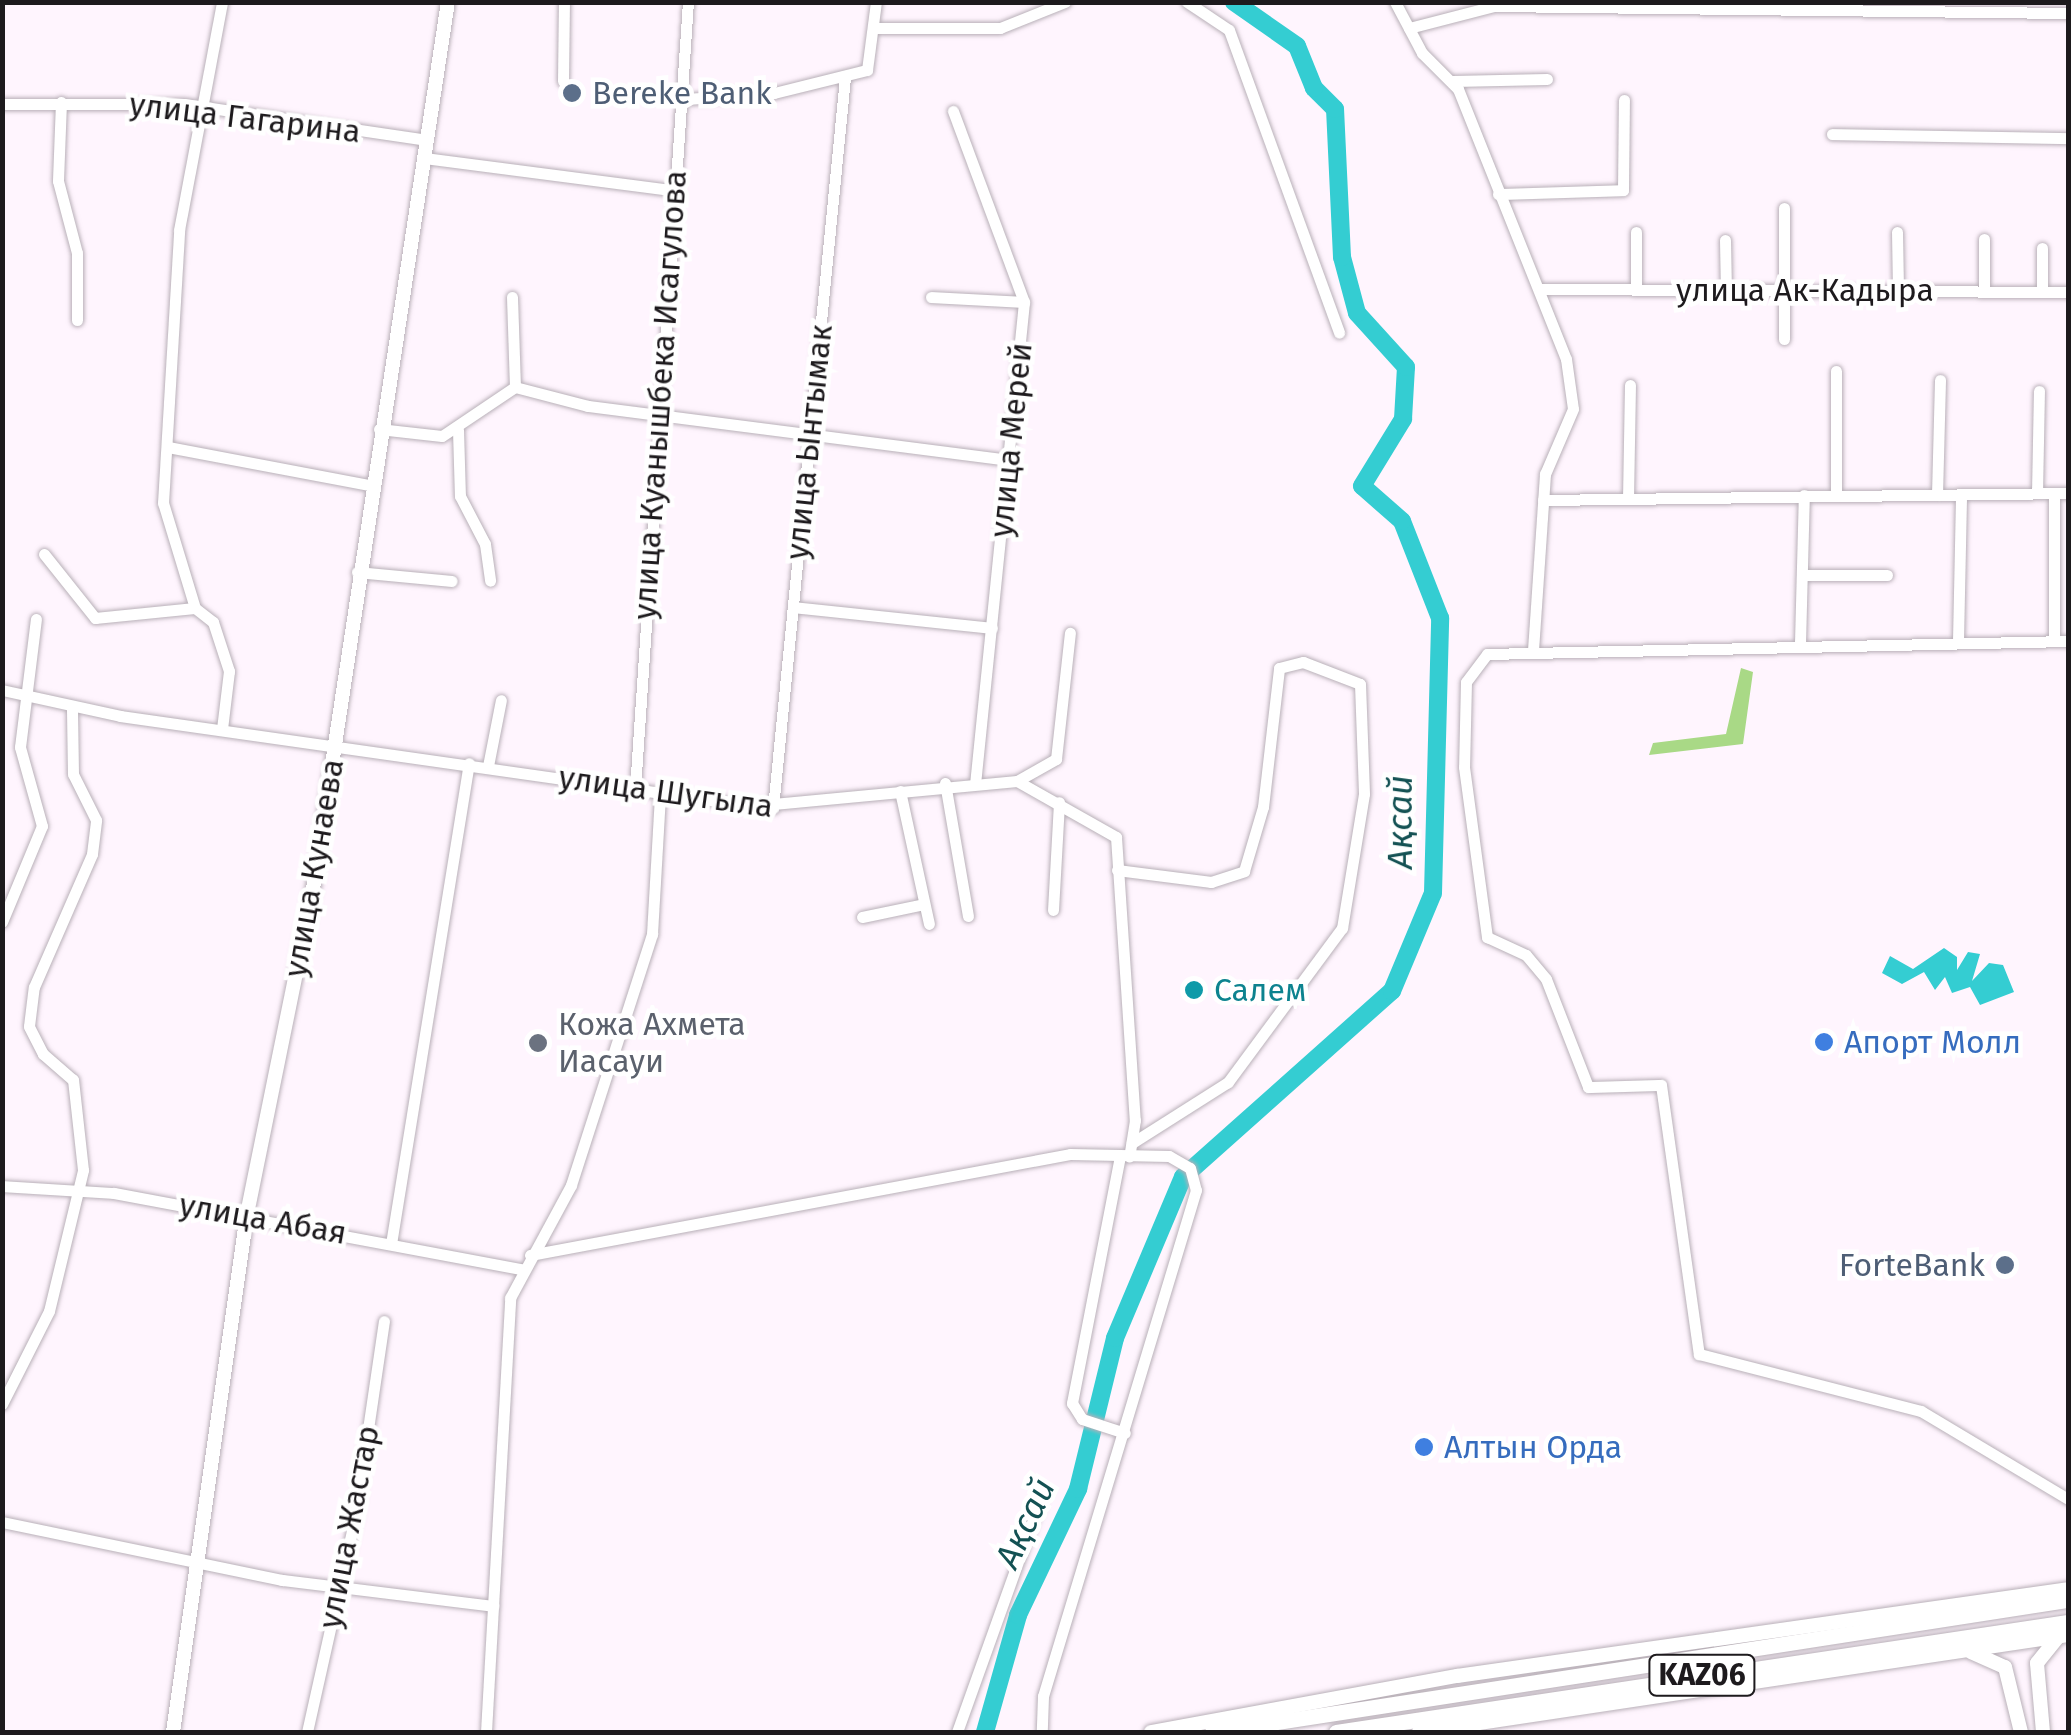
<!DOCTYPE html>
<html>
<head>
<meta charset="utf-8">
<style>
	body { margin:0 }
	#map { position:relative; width:2071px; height:1735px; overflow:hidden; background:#fff5fe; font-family:"Fira Sans",sans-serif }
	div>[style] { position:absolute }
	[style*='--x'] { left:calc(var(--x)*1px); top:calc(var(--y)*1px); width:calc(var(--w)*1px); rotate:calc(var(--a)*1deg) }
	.forest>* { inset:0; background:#a9d986 }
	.water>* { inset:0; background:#34cdd2 }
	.river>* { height:18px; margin:-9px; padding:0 9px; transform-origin:9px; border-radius:9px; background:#34cdd2 }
	.roads { filter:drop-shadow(0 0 2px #b9b0b8) drop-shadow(0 0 2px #b9b0b8) }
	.minor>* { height:11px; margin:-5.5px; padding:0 5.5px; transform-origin:5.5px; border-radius:5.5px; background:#fff }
	.major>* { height:14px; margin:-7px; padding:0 7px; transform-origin:7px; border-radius:7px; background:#fff }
	.highway>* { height:15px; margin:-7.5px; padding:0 7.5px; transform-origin:7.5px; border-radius:7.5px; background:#fff }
	.dots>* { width:28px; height:28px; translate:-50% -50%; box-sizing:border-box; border:5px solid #fff; border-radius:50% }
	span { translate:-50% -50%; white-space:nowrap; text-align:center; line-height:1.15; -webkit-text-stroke:9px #fff; paint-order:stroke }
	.shield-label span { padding:2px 8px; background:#fff; border:2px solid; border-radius:8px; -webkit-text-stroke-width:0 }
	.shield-label { font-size:30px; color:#1d1a1d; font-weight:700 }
	.service-label { font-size:32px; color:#4e5e75 }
	.left { translate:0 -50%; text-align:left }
	.right { translate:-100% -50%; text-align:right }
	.street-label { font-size:32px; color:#1d1a1d }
	.culture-label { font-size:32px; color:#0d838f }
	.worship-label { font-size:32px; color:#5b616d }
	.shop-label { font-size:32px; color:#366cbe }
	.water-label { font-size:35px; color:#135153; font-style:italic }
	.frame { position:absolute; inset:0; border:5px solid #1d1a1d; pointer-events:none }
</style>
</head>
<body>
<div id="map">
	<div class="forest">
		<i style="clip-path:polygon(1741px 668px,1753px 672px,1743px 744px,1649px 755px,1653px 743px,1726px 734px)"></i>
	</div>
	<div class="water">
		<i style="clip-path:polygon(1944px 948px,1957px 957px,1957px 970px,1968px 952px,1980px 954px,1972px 981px,1989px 963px,2003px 965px,2014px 992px,1980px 1005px,1970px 987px,1952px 993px,1945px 977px,1935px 990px,1924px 972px,1902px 984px,1882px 973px,1890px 956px,1913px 969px)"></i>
	</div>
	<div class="river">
		<i style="--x:985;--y:1732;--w:122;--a:-74.2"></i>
		<i style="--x:1018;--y:1615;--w:140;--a:-64.5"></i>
		<i style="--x:1078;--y:1489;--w:155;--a:-76.2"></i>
		<i style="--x:1115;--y:1338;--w:175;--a:-67.1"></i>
		<i style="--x:1183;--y:1177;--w:280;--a:-41.7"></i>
		<i style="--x:1392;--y:991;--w:106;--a:-67.3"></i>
		<i style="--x:1433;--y:893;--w:275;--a:-88.5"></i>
		<i style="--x:1440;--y:618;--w:104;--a:-111.4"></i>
		<i style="--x:1402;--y:521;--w:53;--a:-138.8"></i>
		<i style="--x:1362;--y:486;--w:79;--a:-58.5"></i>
		<i style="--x:1403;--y:419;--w:52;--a:-86.7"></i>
		<i style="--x:1406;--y:367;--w:73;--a:-132.2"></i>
		<i style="--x:1357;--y:313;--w:58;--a:-105"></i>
		<i style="--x:1342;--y:257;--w:148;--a:-92.7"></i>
		<i style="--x:1335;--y:109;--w:30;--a:-135"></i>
		<i style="--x:1314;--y:88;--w:45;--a:-112"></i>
		<i style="--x:1297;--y:46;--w:77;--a:-145.1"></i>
	</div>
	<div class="roads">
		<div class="minor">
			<i style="--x:1187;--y:2;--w:50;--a:33.7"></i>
			<i style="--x:1229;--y:30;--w:322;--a:70"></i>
			<i style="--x:1395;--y:2;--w:58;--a:62.1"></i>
			<i style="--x:1422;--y:53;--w:51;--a:45"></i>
			<i style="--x:1458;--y:89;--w:291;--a:68.2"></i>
			<i style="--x:1566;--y:359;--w:50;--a:82"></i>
			<i style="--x:1573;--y:409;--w:71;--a:113.3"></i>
			<i style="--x:1545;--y:474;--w:176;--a:93.9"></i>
			<i style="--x:877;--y:28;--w:123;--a:0"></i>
			<i style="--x:1000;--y:28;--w:70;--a:-21.8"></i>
			<i style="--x:1409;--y:28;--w:88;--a:-14.5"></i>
			<i style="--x:1494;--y:6;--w:574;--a:0.7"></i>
			<i style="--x:563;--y:81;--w:79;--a:-89.3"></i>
			<i style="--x:1453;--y:81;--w:94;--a:-1.2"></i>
			<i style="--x:686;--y:99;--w:88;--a:-3.9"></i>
			<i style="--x:774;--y:93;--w:96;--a:-13.9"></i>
			<i style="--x:867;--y:70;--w:69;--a:-82.5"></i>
			<i style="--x:61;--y:102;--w:79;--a:92.2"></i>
			<i style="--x:58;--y:181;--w:74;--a:75.2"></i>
			<i style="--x:77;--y:253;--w:67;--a:90"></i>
			<i style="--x:2;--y:104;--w:182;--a:0"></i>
			<i style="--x:184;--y:104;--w:246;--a:8.4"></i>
			<i style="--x:953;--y:111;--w:204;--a:69.6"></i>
			<i style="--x:1024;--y:302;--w:481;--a:95.8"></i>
			<i style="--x:1832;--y:134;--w:236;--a:1"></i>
			<i style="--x:424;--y:158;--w:249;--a:7.4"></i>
			<i style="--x:1498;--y:194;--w:125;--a:-1.8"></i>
			<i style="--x:1623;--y:190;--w:90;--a:-89.4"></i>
			<i style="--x:1784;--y:208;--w:131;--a:90"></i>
			<i style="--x:1897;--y:232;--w:59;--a:89"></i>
			<i style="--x:1984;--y:239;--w:52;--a:90"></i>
			<i style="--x:1725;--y:240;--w:50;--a:88.9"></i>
			<i style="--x:2042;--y:248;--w:43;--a:90"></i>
			<i style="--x:1542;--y:289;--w:526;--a:0.33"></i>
			<i style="--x:1636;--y:289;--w:57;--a:-90"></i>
			<i style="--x:512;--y:297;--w:90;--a:88.1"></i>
			<i style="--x:931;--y:297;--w:93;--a:3.1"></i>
			<i style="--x:1836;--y:371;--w:123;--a:90"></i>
			<i style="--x:379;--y:429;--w:63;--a:6.3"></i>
			<i style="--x:442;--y:436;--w:88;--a:-33.9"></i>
			<i style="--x:515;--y:387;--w:75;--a:14.6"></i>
			<i style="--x:588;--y:406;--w:425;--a:7.3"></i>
			<i style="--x:458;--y:430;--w:66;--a:88.3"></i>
			<i style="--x:460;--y:496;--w:54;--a:62.5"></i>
			<i style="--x:485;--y:544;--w:37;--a:82"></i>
			<i style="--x:168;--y:447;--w:205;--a:10.7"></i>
			<i style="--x:2037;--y:493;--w:102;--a:-88.9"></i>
			<i style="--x:1937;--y:495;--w:115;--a:-88.5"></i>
			<i style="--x:1628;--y:499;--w:114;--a:-89"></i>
			<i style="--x:1543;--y:500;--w:525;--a:-0.76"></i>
			<i style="--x:44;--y:554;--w:82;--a:51.4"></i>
			<i style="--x:95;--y:618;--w:100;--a:-5.7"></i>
			<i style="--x:195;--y:608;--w:23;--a:38"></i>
			<i style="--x:213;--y:622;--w:52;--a:71.9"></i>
			<i style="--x:229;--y:671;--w:58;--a:96.9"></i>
			<i style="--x:357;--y:572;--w:95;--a:5.4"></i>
			<i style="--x:1802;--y:575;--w:85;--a:0"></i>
			<i style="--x:793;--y:607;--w:200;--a:6"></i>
			<i style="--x:195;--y:608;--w:110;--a:-106.9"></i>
			<i style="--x:163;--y:503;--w:273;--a:-86.6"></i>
			<i style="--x:179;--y:230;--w:232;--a:-79.3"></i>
			<i style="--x:1958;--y:641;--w:146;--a:-88.8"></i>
			<i style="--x:2054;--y:641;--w:148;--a:-90"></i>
			<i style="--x:2068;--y:641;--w:581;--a:178.72"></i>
			<i style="--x:1487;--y:654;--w:35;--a:127"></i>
			<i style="--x:1466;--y:682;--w:85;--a:91.3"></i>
			<i style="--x:1464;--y:767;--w:172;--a:82.3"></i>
			<i style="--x:1487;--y:937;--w:43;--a:24.8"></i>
			<i style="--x:1526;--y:955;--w:31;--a:50"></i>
			<i style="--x:1546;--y:979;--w:116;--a:68.7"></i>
			<i style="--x:1588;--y:1087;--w:73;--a:-1.6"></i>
			<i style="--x:1661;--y:1085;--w:272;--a:82"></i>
			<i style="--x:1699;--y:1354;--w:229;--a:14.4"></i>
			<i style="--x:1921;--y:1411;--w:171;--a:30.9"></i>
			<i style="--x:1800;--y:643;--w:148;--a:-88.5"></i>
			<i style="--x:2;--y:690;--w:121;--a:12.4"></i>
			<i style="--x:120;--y:716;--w:638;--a:8.1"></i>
			<i style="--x:752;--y:806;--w:266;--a:-5.4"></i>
			<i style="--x:1017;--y:781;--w:114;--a:29.5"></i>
			<i style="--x:1116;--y:837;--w:284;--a:86.2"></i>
			<i style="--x:1135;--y:1120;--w:37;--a:99"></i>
			<i style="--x:488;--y:766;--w:67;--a:-78.9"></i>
			<i style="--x:1017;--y:781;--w:45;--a:-29.4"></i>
			<i style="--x:1056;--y:759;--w:127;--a:-83.7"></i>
			<i style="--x:945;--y:783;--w:135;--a:80.2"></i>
			<i style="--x:635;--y:789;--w:789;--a:-86.15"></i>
			<i style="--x:900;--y:791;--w:136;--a:77.7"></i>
			<i style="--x:773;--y:808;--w:735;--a:-84.37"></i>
			<i style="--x:1117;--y:870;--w:95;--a:7.3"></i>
			<i style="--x:1211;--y:882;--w:35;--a:-18"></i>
			<i style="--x:1244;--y:871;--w:67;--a:-73.5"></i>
			<i style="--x:1263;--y:807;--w:140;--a:-83.4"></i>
			<i style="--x:1279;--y:668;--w:25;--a:-14"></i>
			<i style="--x:1303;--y:662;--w:61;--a:21.1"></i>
			<i style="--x:1360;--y:684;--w:110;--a:87.9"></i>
			<i style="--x:1364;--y:794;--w:136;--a:99.3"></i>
			<i style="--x:1342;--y:928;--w:192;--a:126.5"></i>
			<i style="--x:1228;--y:1082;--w:114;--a:147.6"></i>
			<i style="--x:1053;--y:910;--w:108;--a:-86.8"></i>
			<i style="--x:862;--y:917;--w:63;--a:-11.8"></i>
			<i style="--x:2;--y:922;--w:104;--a:-67.4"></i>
			<i style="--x:42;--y:826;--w:82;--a:-105.6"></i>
			<i style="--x:20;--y:747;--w:129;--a:-82.9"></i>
			<i style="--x:1120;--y:1156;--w:252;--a:101"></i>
			<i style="--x:1072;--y:1403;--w:19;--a:58"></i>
			<i style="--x:1082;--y:1419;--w:45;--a:18"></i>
			<i style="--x:2;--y:1186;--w:112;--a:3.6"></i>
			<i style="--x:114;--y:1193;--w:414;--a:10.6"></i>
			<i style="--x:391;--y:1244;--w:487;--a:-80.8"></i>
			<i style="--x:530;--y:1255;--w:549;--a:-10.59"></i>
			<i style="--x:1070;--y:1154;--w:99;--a:1.2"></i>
			<i style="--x:1169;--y:1156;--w:24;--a:30"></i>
			<i style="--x:1190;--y:1168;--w:23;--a:75"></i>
			<i style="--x:1196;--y:1190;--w:529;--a:106.82"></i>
			<i style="--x:1043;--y:1696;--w:36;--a:92"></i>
			<i style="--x:2;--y:1404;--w:104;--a:-63.2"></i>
			<i style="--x:49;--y:1311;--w:145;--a:-76.4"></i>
			<i style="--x:83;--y:1170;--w:91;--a:-96.3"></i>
			<i style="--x:73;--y:1080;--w:40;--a:-139"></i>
			<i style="--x:43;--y:1054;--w:31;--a:-117"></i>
			<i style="--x:29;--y:1026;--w:39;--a:-83"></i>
			<i style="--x:34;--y:987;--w:145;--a:-66.4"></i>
			<i style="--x:92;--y:854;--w:34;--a:-83"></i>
			<i style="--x:96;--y:820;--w:51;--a:-116.6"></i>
			<i style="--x:73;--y:774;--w:67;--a:-90.9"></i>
			<i style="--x:2;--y:1522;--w:286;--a:11.7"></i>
			<i style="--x:282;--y:1580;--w:213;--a:7"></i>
			<i style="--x:307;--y:1732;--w:220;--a:-77.4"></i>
			<i style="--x:355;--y:1517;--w:198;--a:-81.6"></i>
			<i style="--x:486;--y:1732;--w:435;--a:-86.8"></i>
			<i style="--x:510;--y:1298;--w:128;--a:-61.6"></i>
			<i style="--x:571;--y:1185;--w:264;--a:-72.1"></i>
			<i style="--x:652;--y:934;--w:140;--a:-86.7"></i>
			<i style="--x:957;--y:1732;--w:250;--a:-70.3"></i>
		</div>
		<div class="major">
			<i style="--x:1971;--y:1652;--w:37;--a:24"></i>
			<i style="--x:2005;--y:1667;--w:67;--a:76.2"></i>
			<i style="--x:173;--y:1732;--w:523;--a:-81.87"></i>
			<i style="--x:247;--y:1214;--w:332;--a:-78.5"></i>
			<i style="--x:313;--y:889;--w:897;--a:-81.35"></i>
			<i style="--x:1151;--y:1732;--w:311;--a:-10.4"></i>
			<i style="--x:1457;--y:1676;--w:617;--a:-8.1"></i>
			<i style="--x:1419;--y:1732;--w:656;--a:-8.5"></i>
			<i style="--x:2043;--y:1732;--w:69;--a:-95"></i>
			<i style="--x:2037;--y:1663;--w:33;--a:-51"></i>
		</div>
		<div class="highway">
			<i style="--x:1212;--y:1732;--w:866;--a:-8.77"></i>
			<i style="--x:1336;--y:1732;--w:740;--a:-8.55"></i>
		</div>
	</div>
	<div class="dots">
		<i style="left:572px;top:93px;background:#5c6f8a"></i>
		<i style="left:1194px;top:990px;background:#0f9aa8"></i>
		<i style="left:1824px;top:1042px;background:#3f7fe0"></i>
		<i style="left:538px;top:1043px;background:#6b7280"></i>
		<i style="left:2005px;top:1265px;background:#5c6f8a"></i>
		<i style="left:1424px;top:1447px;background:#3f7fe0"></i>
	</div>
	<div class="shield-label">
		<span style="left:1702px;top:1675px">KАZ06</span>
	</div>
	<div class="service-label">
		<span class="left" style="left:592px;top:93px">Bereke Bank</span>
		<span class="right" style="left:1985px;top:1265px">ForteBank</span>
	</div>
	<div class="street-label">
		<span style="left:245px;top:118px;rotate:7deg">улица Гагарина</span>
		<span style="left:1805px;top:290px">улица Ак-Кадыра</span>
		<span style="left:660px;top:395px;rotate:-86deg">улица Куанышбека Исагулова</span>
		<span style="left:1011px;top:440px;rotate:-84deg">улица Мерей</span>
		<span style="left:809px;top:442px;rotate:-84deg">улица Ынтымак</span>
		<span style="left:666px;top:792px;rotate:8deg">улица Шугыла</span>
		<span style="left:314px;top:868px;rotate:-80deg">улица Кунаева</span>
		<span style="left:263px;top:1219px;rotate:10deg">улица Абая</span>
		<span style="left:349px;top:1527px;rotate:-79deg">улица Жастар</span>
	</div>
	<div class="culture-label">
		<span class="left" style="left:1214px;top:990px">Салем</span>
	</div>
	<div class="worship-label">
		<span class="left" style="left:558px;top:1043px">Кожа Ахмета<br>Иасауи</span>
	</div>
	<div class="shop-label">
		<span class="left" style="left:1844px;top:1042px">Апорт Молл</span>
		<span class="left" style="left:1444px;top:1447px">Алтын Орда</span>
	</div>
	<div class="water-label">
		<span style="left:1400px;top:822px;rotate:-90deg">Ақсай</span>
		<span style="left:1025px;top:1523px;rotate:-65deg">Ақсай</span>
	</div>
	<div class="frame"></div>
</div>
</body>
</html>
